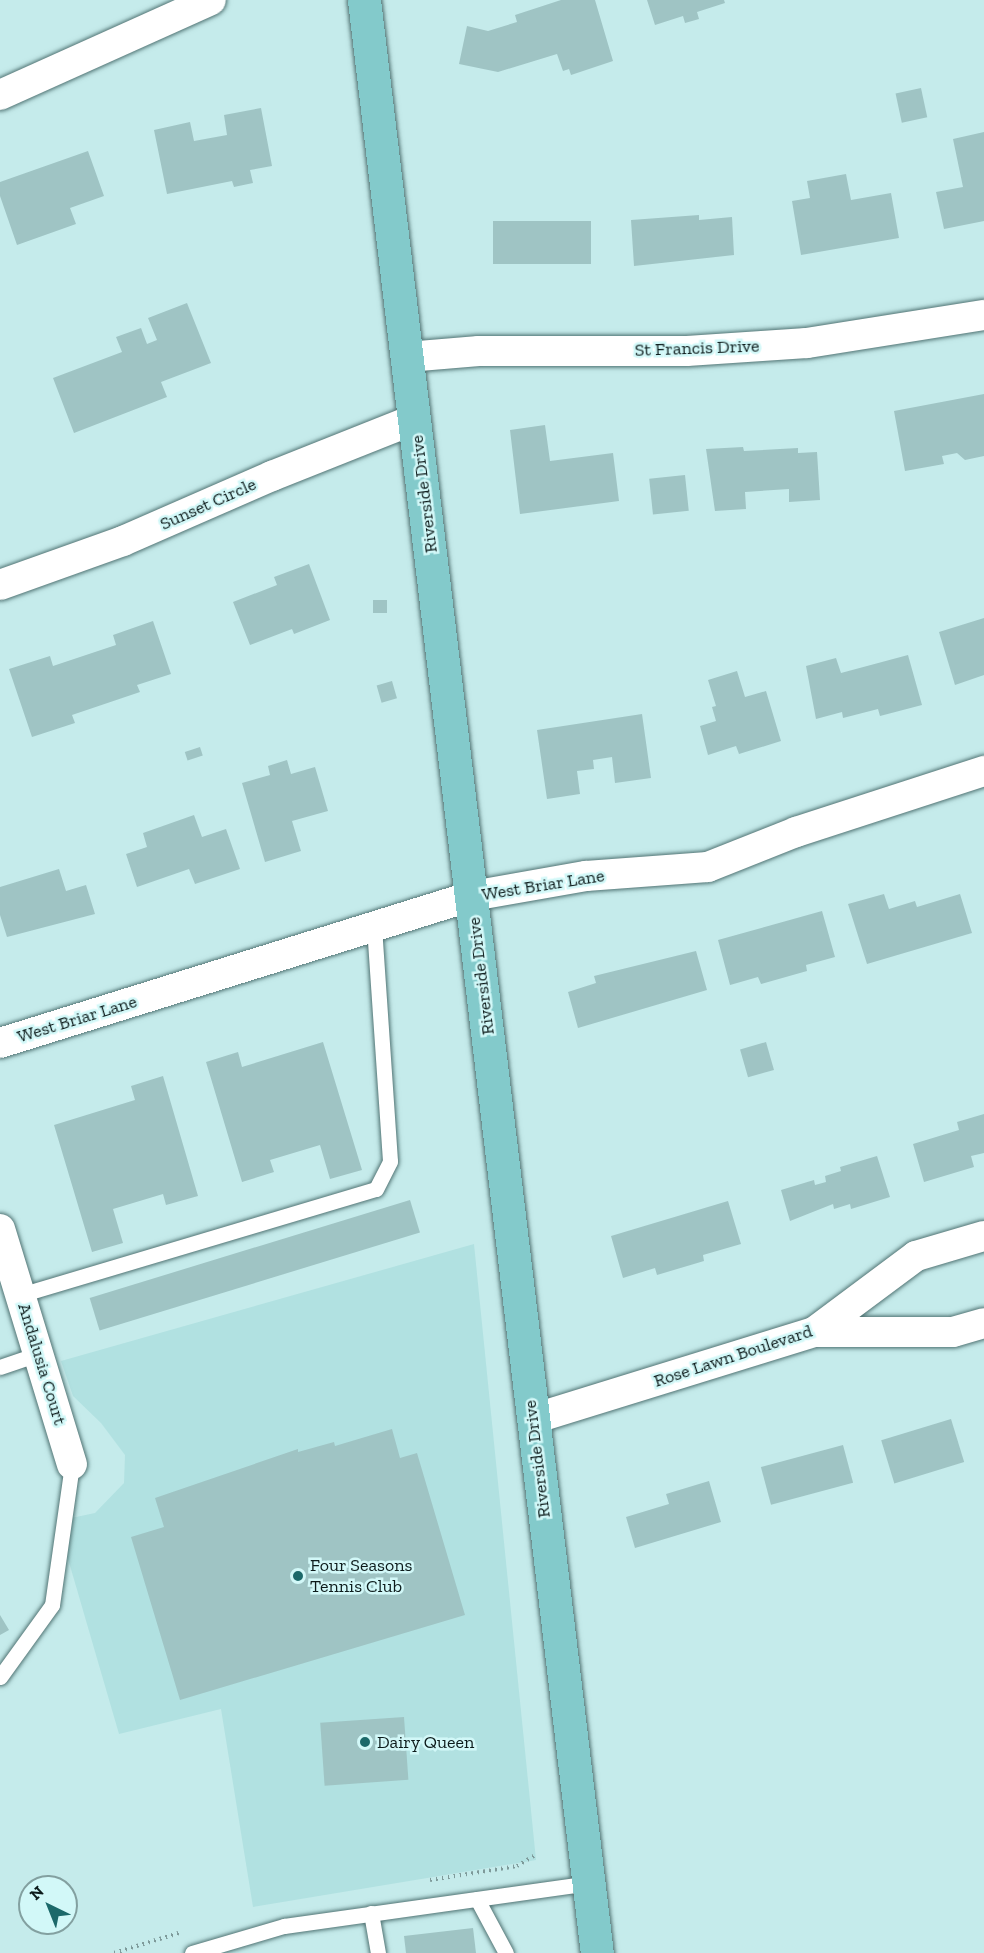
<!DOCTYPE html>
<html>
<head>
<meta charset="utf-8">
<style>
	body { margin:0 }
	#map { position:relative; width:984px; height:1953px; overflow:hidden; background:#c5ebeb; font-family:"Zilla Slab",serif }
	div>[style] { position:absolute }
	[style*='--x'] { left:calc(var(--x)*1px); top:calc(var(--y)*1px); width:calc(var(--w)*1px); rotate:calc(var(--a)*1deg) }
	.built>* { inset:0; background:#b1e1e1 }
	.building>* { inset:0; background:#9fc4c4; transform-origin:0 0 }
	.path>* { height:4px; margin-top:-2px; transform-origin:0; background:repeating-linear-gradient(90deg,#7e9a9a 0 1.5px,transparent 0 6px) }
	.roads { filter:drop-shadow(0 0 2px #517474) drop-shadow(0 0 2px #517474) }
	.service>* { height:15px; margin:-7.5px; padding:0 7.5px; transform-origin:7.5px; border-radius:7.5px; background:#fff }
	.minor>* { height:30px; margin:-15px; padding:0 15px; transform-origin:15px; border-radius:15px; background:#fff }
	.primary>* { height:33px; margin:-16.5px; padding:0 16.5px; transform-origin:16.5px; border-radius:16.5px; background:#83cacb }
	.dots>* { width:16px; height:16px; translate:-50% -50%; box-sizing:border-box; border:3px solid #d2f8f8; border-radius:50% }
	span { translate:-50% -50%; white-space:nowrap; text-align:center; line-height:1.15; -webkit-text-stroke:5px #d2f8f8; paint-order:stroke }
	.street-label { font-size:18px; color:#0d1b1b }
	.poi-label { font-size:18px; color:#0d1b1b }
	.left { translate:0 -50%; text-align:left }
	.north { position:absolute; left:18px; top:1875px; width:60px; height:60px; box-sizing:border-box; background:#d2f8f8; border:2px solid #83a0a0; border-radius:50%; rotate:317deg; font-size:16px; font-weight:700; line-height:24px; text-align:center; color:#0d1b1b }
	.north::after { content:''; display:block; margin:auto; width:21px; height:27px; background:#1c696a; clip-path:polygon(50% 0,100% 100%,50% 72%,0 100%) }
</style>
</head>
<body>
<div id="map">
	<div class="built">
		<i style="clip-path:polygon(474px 1244px,536px 1860px,253px 1907px,221px 1709px,119px 1734px,57px 1521px,95px 1513px,124px 1483px,125px 1455px,101px 1423px,73px 1396px,61px 1361px)"></i>
	</div>
	<div class="building">
		<i style="clip-path:polygon(561px 0,595px 0,613px 61px,571px 75px,569px 69px,563px 71px,557px 54px,498px 72px,459px 64px,467px 26px,488px 31px,517px 22px,515px 15px)"></i>
		<i style="clip-path:polygon(647px 0,724px 0,725px 3px,697px 12px,699px 19px,685px 23px,683px 16px,655px 25px)"></i>
		<i style="left:921px;top:88px;width:30px;height:26px;rotate:78deg"></i>
		<i style="clip-path:polygon(261px 108px,272px 166px,250px 170px,253px 183px,234px 187px,232px 181px,167px 194px,154px 130px,190px 122px,194px 141px,227px 135px,224px 115px)"></i>
		<i style="clip-path:polygon(984px 132px,984px 221px,944px 229px,936px 192px,963px 187px,953px 139px)"></i>
		<i style="clip-path:polygon(88px 151px,104px 196px,70px 208px,76px 224px,17px 245px,0 196px,0 182px)"></i>
		<i style="clip-path:polygon(846px 174px,851px 200px,891px 193px,899px 238px,801px 255px,792px 201px,810px 198px,807px 181px)"></i>
		<i style="clip-path:polygon(699px 215px,699px 220px,732px 217px,734px 255px,634px 266px,631px 220px)"></i>
		<i style="left:591px;top:221px;width:43px;height:98px;rotate:90deg"></i>
		<i style="clip-path:polygon(187px 303px,211px 363px,161px 382px,167px 397px,74px 433px,53px 378px,122px 352px,116px 337px,141px 328px,147px 344px,157px 340px,148px 318px)"></i>
		<i style="clip-path:polygon(984px 394px,984px 456px,965px 460px,957px 453px,942px 456px,944px 464px,905px 471px,894px 411px)"></i>
		<i style="clip-path:polygon(545px 425px,550px 461px,613px 453px,619px 501px,520px 514px,510px 430px)"></i>
		<i style="clip-path:polygon(743px 447px,744px 451px,798px 448px,798px 453px,817px 452px,820px 500px,789px 502px,789px 489px,745px 492px,746px 509px,715px 511px,706px 449px)"></i>
		<i style="left:685px;top:475px;width:36px;height:36px;rotate:84deg"></i>
		<i style="clip-path:polygon(309px 564px,330px 620px,294px 634px,292px 629px,250px 645px,233px 602px,277px 585px,274px 577px)"></i>
		<i style="left:373px;top:600px;width:14px;height:13px"></i>
		<i style="clip-path:polygon(984px 618px,984px 675px,955px 685px,939px 632px)"></i>
		<i style="clip-path:polygon(153px 621px,171px 674px,137px 685px,140px 692px,72px 715px,75px 723px,32px 737px,9px 669px,50px 656px,53px 666px,116px 645px,113px 635px)"></i>
		<i style="clip-path:polygon(908px 655px,922px 705px,880px 716px,878px 709px,843px 718px,842px 712px,816px 719px,806px 666px,836px 658px,841px 673px)"></i>
		<i style="clip-path:polygon(737px 671px,745px 697px,766px 691px,781px 741px,739px 754px,736px 746px,708px 755px,700px 726px,716px 721px,712px 707px,716px 706px,708px 680px)"></i>
		<i style="left:392px;top:681px;width:18px;height:16px;rotate:74deg"></i>
		<i style="clip-path:polygon(642px 714px,651px 778px,615px 783px,612px 757px,593px 760px,594px 769px,577px 771px,580px 794px,547px 799px,537px 730px)"></i>
		<i style="left:200px;top:747px;width:9px;height:16px;rotate:72deg"></i>
		<i style="clip-path:polygon(287px 760px,291px 774px,315px 767px,328px 811px,292px 821px,301px 851px,265px 862px,242px 783px,270px 775px,268px 766px)"></i>
		<i style="clip-path:polygon(194px 815px,202px 837px,226px 829px,240px 869px,195px 884px,189px 869px,137px 887px,126px 854px,147px 847px,143px 833px)"></i>
		<i style="clip-path:polygon(59px 869px,66px 891px,86px 885px,95px 914px,7px 937px,0 915px,0 887px)"></i>
		<i style="clip-path:polygon(884px 894px,889px 909px,915px 901px,917px 907px,960px 894px,972px 933px,867px 964px,848px 904px)"></i>
		<i style="clip-path:polygon(822px 911px,835px 957px,806px 965px,807px 971px,761px 984px,758px 977px,730px 985px,718px 940px)"></i>
		<i style="clip-path:polygon(696px 951px,707px 990px,578px 1028px,568px 992px,596px 983px,594px 976px)"></i>
		<i style="clip-path:polygon(323px 1042px,362px 1170px,330px 1179px,320px 1145px,270px 1160px,274px 1172px,242px 1182px,206px 1062px,238px 1052px,242px 1067px)"></i>
		<i style="left:766px;top:1042px;width:29px;height:27px;rotate:74deg"></i>
		<i style="clip-path:polygon(163px 1076px,198px 1196px,166px 1205px,163px 1194px,113px 1209px,123px 1243px,92px 1252px,54px 1125px,135px 1100px,131px 1086px)"></i>
		<i style="clip-path:polygon(984px 1114px,984px 1153px,971px 1156px,974px 1167px,924px 1182px,913px 1144px,959px 1130px,957px 1122px)"></i>
		<i style="clip-path:polygon(877px 1156px,890px 1197px,851px 1209px,850px 1204px,834px 1209px,833px 1204px,790px 1221px,781px 1190px,814px 1180px,815px 1185px,826px 1182px,825px 1176px,841px 1171px,840px 1167px)"></i>
		<i style="left:410px;top:1200px;width:34px;height:335px;rotate:73deg"></i>
		<i style="clip-path:polygon(728px 1201px,741px 1244px,703px 1255px,704px 1261px,657px 1275px,655px 1268px,623px 1278px,611px 1236px)"></i>
		<i style="left:951px;top:1419px;width:45px;height:73px;rotate:73deg"></i>
		<i style="clip-path:polygon(392px 1429px,400px 1458px,417px 1453px,465px 1615px,180px 1700px,131px 1537px,164px 1527px,155px 1498px,298px 1449px,298px 1452px,334px 1442px,335px 1446px)"></i>
		<i style="left:843px;top:1445px;width:39px;height:85px;rotate:75deg"></i>
		<i style="clip-path:polygon(709px 1481px,721px 1522px,635px 1548px,626px 1517px,669px 1504px,666px 1494px)"></i>
		<i style="clip-path:polygon(0 1615px,9px 1630px,0 1635px)"></i>
		<i style="left:404px;top:1717px;width:63px;height:84px;rotate:86deg"></i>
		<i style="clip-path:polygon(473px 1928px,476px 1953px,406px 1953px,404px 1936px)"></i>
	</div>
	<div class="path">
		<i style="--x:430;--y:1880;--w:88;--a:-9.1"></i>
		<i style="--x:517;--y:1866;--w:23;--a:-31"></i>
		<i style="--x:114;--y:1953;--w:68;--a:-17.1"></i>
	</div>
	<div class="roads">
		<div class="service">
			<i style="--x:20;--y:1295;--w:371;--a:-16.6"></i>
			<i style="--x:376;--y:1189;--w:31;--a:-63"></i>
			<i style="--x:390;--y:1161;--w:235;--a:-93.9"></i>
			<i style="--x:0;--y:1367;--w:40;--a:-18.9"></i>
			<i style="--x:0;--y:1677;--w:89;--a:-54.2"></i>
			<i style="--x:52;--y:1605;--w:142;--a:-81.9"></i>
			<i style="--x:477;--y:1899;--w:61;--a:61.8"></i>
			<i style="--x:371;--y:1913;--w:41;--a:80.1"></i>
			<i style="--x:192;--y:1953;--w:96;--a:-16.4"></i>
			<i style="--x:284;--y:1926;--w:308;--a:-8"></i>
		</div>
		<div class="minor">
			<i style="--x:0;--y:95;--w:231;--a:-24.2"></i>
			<i style="--x:407;--y:357;--w:72;--a:-4.8"></i>
			<i style="--x:479;--y:351;--w:208;--a:0"></i>
			<i style="--x:687;--y:351;--w:120;--a:-3.8"></i>
			<i style="--x:807;--y:343;--w:179;--a:-9"></i>
			<i style="--x:0;--y:585;--w:131;--a:-19.7"></i>
			<i style="--x:123;--y:541;--w:163;--a:-23.6"></i>
			<i style="--x:272;--y:476;--w:154;--a:-21.7"></i>
			<i style="--x:0;--y:1043;--w:494;--a:-17.3"></i>
			<i style="--x:472;--y:896;--w:116;--a:-10"></i>
			<i style="--x:586;--y:876;--w:122;--a:-4.2"></i>
			<i style="--x:708;--y:867;--w:95;--a:-21.7"></i>
			<i style="--x:796;--y:832;--w:198;--a:-18"></i>
			<i style="--x:0;--y:1229;--w:246;--a:73"></i>
			<i style="--x:814;--y:1332;--w:139;--a:0"></i>
			<i style="--x:953;--y:1332;--w:32;--a:-16"></i>
			<i style="--x:533;--y:1419;--w:294;--a:-17.2"></i>
			<i style="--x:814;--y:1332;--w:127;--a:-36.7"></i>
			<i style="--x:916;--y:1256;--w:71;--a:-16.4"></i>
		</div>
		<div class="primary">
			<i style="--x:364;--y:0;--w:1967;--a:83.2"></i>
		</div>
	</div>
	<div class="dots">
		<i style="left:298px;top:1576px;background:#1c696a"></i>
		<i style="left:365px;top:1742px;background:#1c696a"></i>
	</div>
	<div class="street-label">
		<span style="left:697px;top:348px;rotate:-2deg">St Francis Drive</span>
		<span style="left:424px;top:494px;rotate:-97deg">Riverside Drive</span>
		<span style="left:208px;top:504px;rotate:-24deg">Sunset Circle</span>
		<span style="left:543px;top:885px;rotate:-9deg">West Briar Lane</span>
		<span style="left:481px;top:976px;rotate:-97deg">Riverside Drive</span>
		<span style="left:77px;top:1019px;rotate:-17deg">West Briar Lane</span>
		<span style="left:733px;top:1356px;rotate:-18deg">Rose Lawn Boulevard</span>
		<span style="left:42px;top:1364px;rotate:73deg">Andalusia Court</span>
		<span style="left:537px;top:1459px;rotate:-97deg">Riverside Drive</span>
	</div>
	<div class="poi-label">
		<span class="left" style="left:310px;top:1576px">Four Seasons<br>Tennis Club</span>
		<span class="left" style="left:377px;top:1742px">Dairy Queen</span>
	</div>
	<div class="north">N</div>
</div>
</body>
</html>
